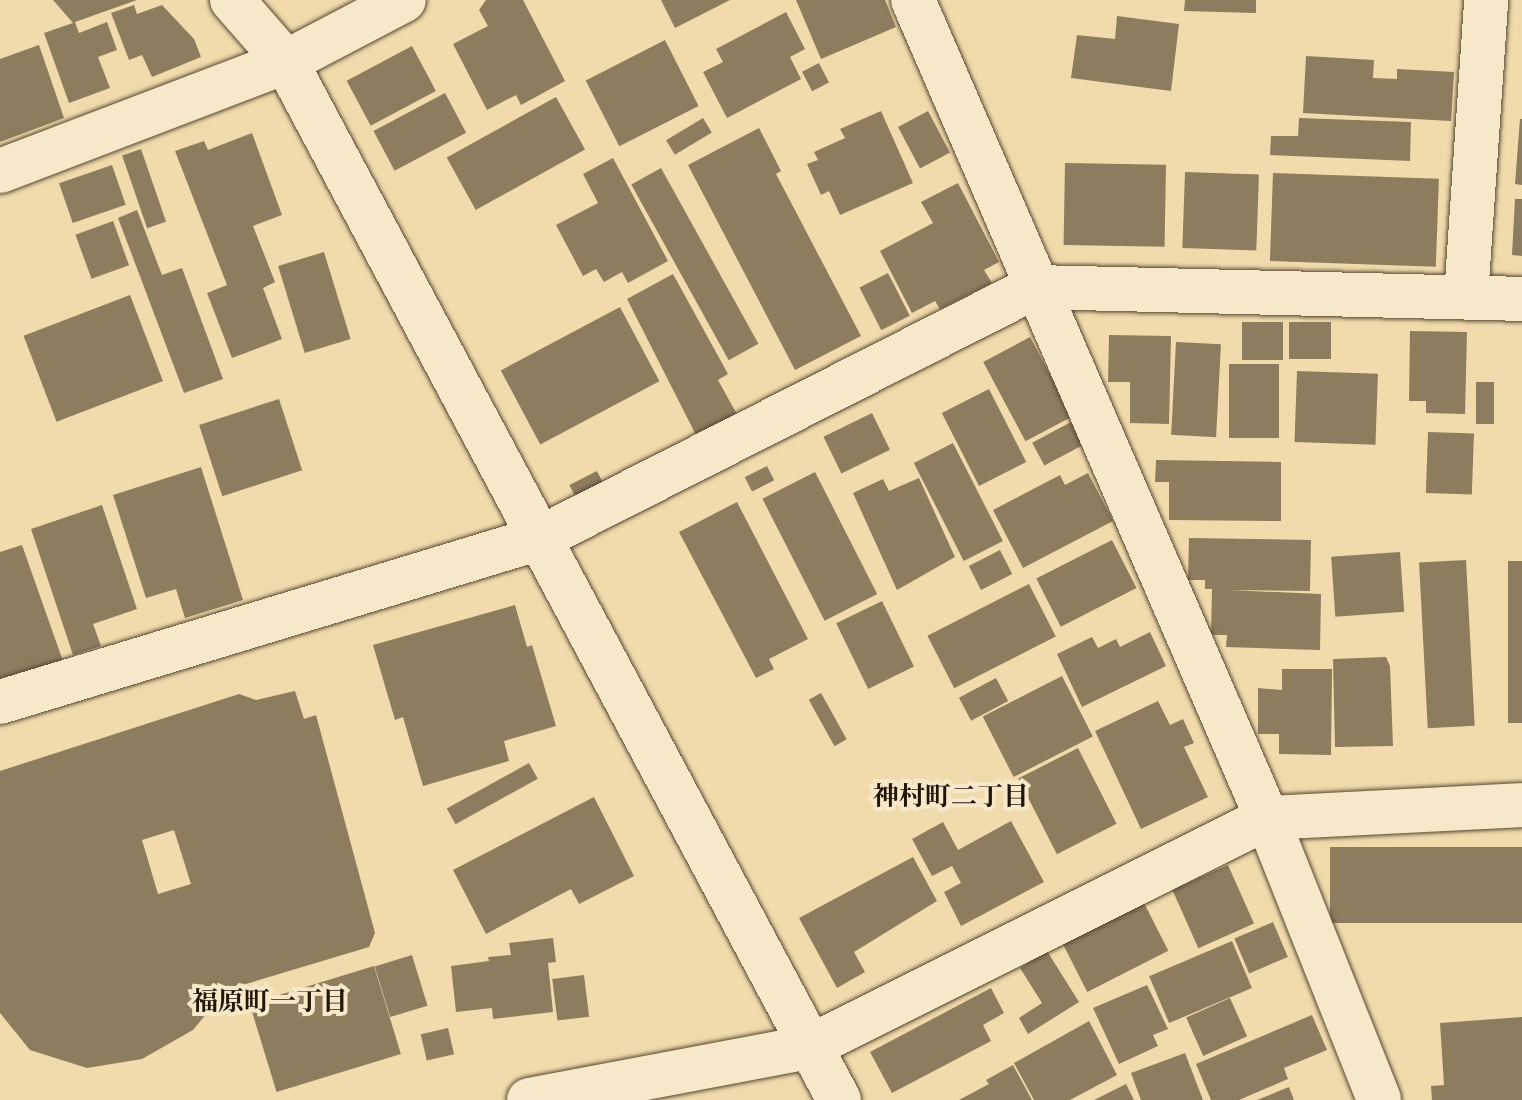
<!DOCTYPE html>
<html>
<head>
<meta charset="utf-8">
<style>
	body { margin:0 }
	#map { position:relative; width:1522px; height:1100px; overflow:hidden; background:#f1dbac; font-family:"Sorts Mill Goudy","Noto Serif JP",serif }
	div>[style] { position:absolute }
	[style*='--x'] { left:calc(var(--x)*1px); top:calc(var(--y)*1px); width:calc(var(--w)*1px); rotate:calc(var(--a)*1deg) }
	.building>* { inset:0; background:#8e7c5e; transform-origin:0 0 }
	.roads { filter:drop-shadow(0 0 2px #564632) drop-shadow(0 0 2px #564632) }
	.street>* { height:44px; margin:-22px; padding:0 22px; transform-origin:22px; border-radius:22px; background:#f6e8c9 }
	.secondary>* { height:44px; margin:-22px; padding:0 22px; transform-origin:22px; border-radius:22px; background:#f6e8c9 }
	span { translate:-50% -50%; white-space:nowrap; text-align:center; line-height:1.15; -webkit-text-stroke:8px #f6e8c9; paint-order:stroke }
	.neighbourhood-label { font-size:26px; color:#22150a; font-weight:700 }
</style>
</head>
<body>
<div id="map">
	<div class="building">
		<i style="clip-path:polygon(53px 0,137px 0,75px 22px,79px 33px,107px 22px,117px 50px,98px 57px,110px 88px,69px 103px,44px 33px,73px 23px)"></i>
		<i style="clip-path:polygon(486px 0,523px 0,565px 81px,521px 105px,516px 95px,487px 110px,453px 44px,488px 26px,479px 10px)"></i>
		<i style="clip-path:polygon(661px 0,730px 0,675px 28px)"></i>
		<i style="clip-path:polygon(796px 0,885px 0,896px 27px,821px 59px)"></i>
		<i style="clip-path:polygon(1185px 0,1256px 0,1256px 13px,1184px 11px)"></i>
		<i style="clip-path:polygon(134px 5px,137px 14px,162px 5px,194px 39px,201px 57px,152px 77px,142px 55px,129px 60px,111px 13px)"></i>
		<i style="clip-path:polygon(786px 12px,805px 49px,790px 57px,801px 79px,727px 118px,703px 72px,723px 62px,716px 49px)"></i>
		<i style="clip-path:polygon(1117px 16px,1179px 24px,1171px 91px,1071px 78px,1077px 35px,1115px 39px)"></i>
		<i style="left:665px;top:40px;width:74px;height:89px;rotate:63deg"></i>
		<i style="clip-path:polygon(39px 45px,64px 118px,0 142px,0 59px)"></i>
		<i style="left:412px;top:46px;width:51px;height:74px;rotate:62deg"></i>
		<i style="clip-path:polygon(1306px 56px,1374px 60px,1373px 78px,1397px 79px,1397px 69px,1454px 72px,1451px 121px,1303px 113px)"></i>
		<i style="left:819px;top:63px;width:22px;height:19px;rotate:63deg"></i>
		<i style="left:445px;top:93px;width:45px;height:81px;rotate:62deg"></i>
		<i style="left:556px;top:97px;width:60px;height:125px;rotate:61deg"></i>
		<i style="clip-path:polygon(881px 111px,913px 183px,840px 215px,829px 191px,821px 195px,807px 164px,818px 160px,814px 152px,845px 138px,840px 129px)"></i>
		<i style="left:928px;top:111px;width:47px;height:34px;rotate:62deg"></i>
		<i style="left:703px;top:118px;width:17px;height:43px;rotate:59deg"></i>
		<i style="clip-path:polygon(1299px 118px,1411px 122px,1410px 161px,1270px 155px,1271px 136px,1298px 136px)"></i>
		<i style="clip-path:polygon(1520px 119px,1522px 119px,1522px 185px,1515px 184px)"></i>
		<i style="clip-path:polygon(759px 128px,781px 171px,776px 174px,861px 336px,795px 370px,688px 165px)"></i>
		<i style="clip-path:polygon(252px 133px,282px 215px,253px 226px,275px 282px,263px 288px,282px 339px,232px 358px,207px 293px,227px 285px,175px 151px,204px 141px,208px 150px)"></i>
		<i style="left:141px;top:149px;width:77px;height:20px;rotate:71deg"></i>
		<i style="clip-path:polygon(613px 158px,668px 261px,628px 283px,622px 272px,604px 282px,596px 269px,583px 276px,556px 225px,598px 203px,583px 174px)"></i>
		<i style="left:1065px;top:163px;width:101px;height:82px;rotate:1deg"></i>
		<i style="left:112px;top:165px;width:42px;height:56px;rotate:71deg"></i>
		<i style="left:661px;top:168px;width:201px;height:34px;rotate:61deg"></i>
		<i style="left:1185px;top:172px;width:74px;height:76px;rotate:2deg"></i>
		<i style="left:1273px;top:173px;width:166px;height:88px;rotate:2deg"></i>
		<i style="clip-path:polygon(958px 183px,999px 262px,984px 270px,992px 283px,940px 309px,935px 301px,912px 313px,880px 251px,933px 223px,921px 202px)"></i>
		<i style="clip-path:polygon(1515px 199px,1522px 199px,1522px 256px,1512px 255px)"></i>
		<i style="clip-path:polygon(137px 210px,162px 275px,182px 268px,223px 379px,184px 393px,118px 218px)"></i>
		<i style="left:113px;top:221px;width:47px;height:40px;rotate:70deg"></i>
		<i style="left:324px;top:252px;width:91px;height:48px;rotate:73deg"></i>
		<i style="left:888px;top:273px;width:48px;height:32px;rotate:63deg"></i>
		<i style="clip-path:polygon(673px 274px,728px 374px,718px 380px,739px 418px,699px 441px,627px 299px)"></i>
		<i style="left:130px;top:295px;width:92px;height:114px;rotate:69deg"></i>
		<i style="left:620px;top:307px;width:84px;height:135px;rotate:62deg"></i>
		<i style="left:1283px;top:322px;width:38px;height:41px;rotate:90deg"></i>
		<i style="left:1331px;top:322px;width:37px;height:42px;rotate:90deg"></i>
		<i style="clip-path:polygon(1410px 331px,1467px 332px,1465px 414px,1426px 413px,1426px 401px,1409px 401px)"></i>
		<i style="clip-path:polygon(1109px 335px,1171px 336px,1169px 424px,1130px 423px,1130px 382px,1108px 382px)"></i>
		<i style="left:1030px;top:337px;width:90px;height:53px;rotate:62deg"></i>
		<i style="left:1176px;top:342px;width:45px;height:93px;rotate:3deg"></i>
		<i style="left:1229px;top:364px;width:50px;height:74px"></i>
		<i style="left:1297px;top:371px;width:81px;height:71px;rotate:2deg"></i>
		<i style="left:1476px;top:382px;width:18px;height:42px"></i>
		<i style="left:989px;top:389px;width:82px;height:53px;rotate:63deg"></i>
		<i style="left:279px;top:399px;width:75px;height:84px;rotate:72deg"></i>
		<i style="left:872px;top:413px;width:41px;height:54px;rotate:64deg"></i>
		<i style="left:1071px;top:422px;width:26px;height:44px;rotate:62deg"></i>
		<i style="left:1428px;top:432px;width:46px;height:61px;rotate:2deg"></i>
		<i style="left:953px;top:443px;width:110px;height:44px;rotate:63deg"></i>
		<i style="clip-path:polygon(1156px 460px,1281px 462px,1281px 521px,1169px 520px,1169px 482px,1155px 482px)"></i>
		<i style="left:767px;top:466px;width:16px;height:25px;rotate:63deg"></i>
		<i style="clip-path:polygon(201px 467px,243px 600px,185px 618px,176px 589px,146px 598px,113px 495px)"></i>
		<i style="left:597px;top:471px;width:18px;height:31px;rotate:63deg"></i>
		<i style="left:815px;top:472px;width:137px;height:59px;rotate:63deg"></i>
		<i style="clip-path:polygon(1088px 473px,1113px 521px,1023px 568px,993px 510px,1060px 475px,1065px 485px)"></i>
		<i style="clip-path:polygon(919px 478px,955px 557px,897px 590px,853px 493px,883px 479px,889px 491px)"></i>
		<i style="clip-path:polygon(737px 502px,808px 639px,769px 659px,774px 669px,756px 678px,679px 532px)"></i>
		<i style="clip-path:polygon(102px 505px,137px 609px,93px 624px,101px 646px,73px 655px,31px 529px)"></i>
		<i style="clip-path:polygon(1189px 538px,1311px 540px,1310px 591px,1227px 590px,1321px 594px,1320px 650px,1226px 647px,1227px 635px,1211px 635px,1212px 589px,1205px 589px,1205px 580px,1188px 580px)"></i>
		<i style="left:1112px;top:540px;width:54px;height:85px;rotate:63deg"></i>
		<i style="clip-path:polygon(22px 545px,64px 664px,0 686px,0 552px)"></i>
		<i style="left:1000px;top:550px;width:27px;height:35px;rotate:63deg"></i>
		<i style="left:1400px;top:552px;width:60px;height:69px;rotate:86deg"></i>
		<i style="left:1466px;top:560px;width:166px;height:47px;rotate:87deg"></i>
		<i style="left:1508px;top:561px;width:14px;height:162px"></i>
		<i style="left:1029px;top:584px;width:59px;height:114px;rotate:63deg"></i>
		<i style="left:882px;top:601px;width:73px;height:51px;rotate:64deg"></i>
		<i style="clip-path:polygon(515px 605px,527px 647px,532px 645px,556px 726px,504px 741px,509px 761px,423px 786px,403px 717px,395px 720px,373px 645px)"></i>
		<i style="clip-path:polygon(1150px 632px,1166px 666px,1082px 707px,1057px 654px,1092px 637px,1098px 648px,1116px 639px,1120px 647px)"></i>
		<i style="clip-path:polygon(1386px 657px,1390px 666px,1393px 746px,1335px 747px,1333px 659px)"></i>
		<i style="clip-path:polygon(1282px 669px,1332px 669px,1331px 755px,1279px 754px,1279px 734px,1258px 734px,1258px 688px,1282px 690px)"></i>
		<i style="left:1062px;top:676px;width:68px;height:89px;rotate:63deg"></i>
		<i style="left:996px;top:678px;width:26px;height:42px;rotate:62deg"></i>
		<i style="clip-path:polygon(evenodd,295px 691px,304px 719px,316px 715px,375px 933px,369px 947px,226px 990px,193px 1030px,142px 1059px,87px 1068px,30px 1050px,0 1013px,0 771px,239px 694px,256px 700px,295px 691px,174px 830px,191px 884px,158px 894px,142px 840px,174px 830px)"></i>
		<i style="left:821px;top:693px;width:53px;height:14px;rotate:61deg"></i>
		<i style="clip-path:polygon(1158px 701px,1170px 725px,1183px 719px,1194px 743px,1184px 747px,1208px 797px,1141px 829px,1095px 731px)"></i>
		<i style="left:1078px;top:748px;width:85px;height:67px;rotate:63deg"></i>
		<i style="left:529px;top:763px;width:18px;height:94px;rotate:61deg"></i>
		<i style="clip-path:polygon(594px 797px,634px 876px,579px 904px,571px 889px,486px 934px,453px 870px)"></i>
		<i style="clip-path:polygon(1011px 821px,1044px 882px,961px 926px,944px 892px,961px 883px,952px 866px,932px 876px,912px 839px,943px 822px,958px 850px)"></i>
		<i style="left:1522px;top:847px;width:76px;height:192px;rotate:90deg"></i>
		<i style="clip-path:polygon(913px 857px,937px 901px,854px 952px,865px 972px,837px 988px,799px 918px)"></i>
		<i style="left:1228px;top:865px;width:64px;height:61px;rotate:66deg"></i>
		<i style="left:1142px;top:899px;width:58px;height:91px;rotate:63deg"></i>
		<i style="left:1273px;top:922px;width:38px;height:42px;rotate:67deg"></i>
		<i style="clip-path:polygon(553px 938px,556px 962px,548px 963px,553px 1012px,493px 1019px,492px 1008px,456px 1012px,451px 966px,489px 961px,488px 957px,511px 955px,509px 943px)"></i>
		<i style="left:1232px;top:941px;width:51px;height:90px;rotate:67deg"></i>
		<i style="clip-path:polygon(1047px 951px,1079px 1002px,1028px 1034px,1019px 1018px,1042px 1003px,1020px 968px)"></i>
		<i style="left:412px;top:955px;width:53px;height:39px;rotate:73deg"></i>
		<i style="left:374px;top:966px;width:92px;height:130px;rotate:73deg"></i>
		<i style="left:584px;top:975px;width:42px;height:32px;rotate:83deg"></i>
		<i style="clip-path:polygon(1147px 985px,1168px 1029px,1153px 1035px,1158px 1046px,1119px 1064px,1093px 1008px)"></i>
		<i style="clip-path:polygon(991px 988px,1004px 1013px,983px 1025px,991px 1041px,892px 1093px,870px 1052px)"></i>
		<i style="left:1230px;top:998px;width:42px;height:48px;rotate:66deg"></i>
		<i style="clip-path:polygon(1312px 1015px,1327px 1050px,1284px 1068px,1288px 1079px,1239px 1100px,1211px 1100px,1196px 1064px)"></i>
		<i style="clip-path:polygon(1522px 1017px,1522px 1100px,1432px 1100px,1431px 1086px,1444px 1085px,1440px 1023px)"></i>
		<i style="clip-path:polygon(1089px 1021px,1117px 1075px,1070px 1100px,1034px 1100px,1014px 1063px)"></i>
		<i style="left:448px;top:1028px;width:27px;height:28px;rotate:77deg"></i>
		<i style="clip-path:polygon(1185px 1053px,1203px 1100px,1141px 1100px,1131px 1073px)"></i>
		<i style="clip-path:polygon(1013px 1065px,1032px 1100px,959px 1100px,989px 1084px,986px 1080px)"></i>
		<i style="clip-path:polygon(1126px 1084px,1134px 1100px,1094px 1100px)"></i>
		<i style="clip-path:polygon(1289px 1087px,1294px 1100px,1257px 1100px)"></i>
	</div>
	<div class="roads">
		<div class="street">
			<i style="--x:913;--y:0;--w:891;--a:66.6"></i>
			<i style="--x:1267;--y:818;--w:303;--a:68.3"></i>
			<i style="--x:0;--y:171;--w:306;--a:-20.9"></i>
			<i style="--x:286;--y:62;--w:133;--a:-27.7"></i>
			<i style="--x:1466;--y:297;--w:298;--a:-86.1"></i>
			<i style="--x:0;--y:702;--w:564;--a:-16.89"></i>
			<i style="--x:540;--y:538;--w:555;--a:-26.89"></i>
			<i style="--x:1035;--y:287;--w:487;--a:1.4"></i>
			<i style="--x:529;--y:1100;--w:285;--a:-10.7"></i>
			<i style="--x:809;--y:1047;--w:512;--a:-26.57"></i>
			<i style="--x:1267;--y:818;--w:255;--a:-2.9"></i>
		</div>
		<div class="secondary">
			<i style="--x:232;--y:0;--w:82;--a:48.9"></i>
			<i style="--x:286;--y:62;--w:1176;--a:61.95"></i>
		</div>
	</div>
	<div class="neighbourhood-label">
		<span style="left:951px;top:799px">神村町二丁目</span>
		<span style="left:270px;top:1004px">福原町一丁目</span>
	</div>
</div>
</body>
</html>
